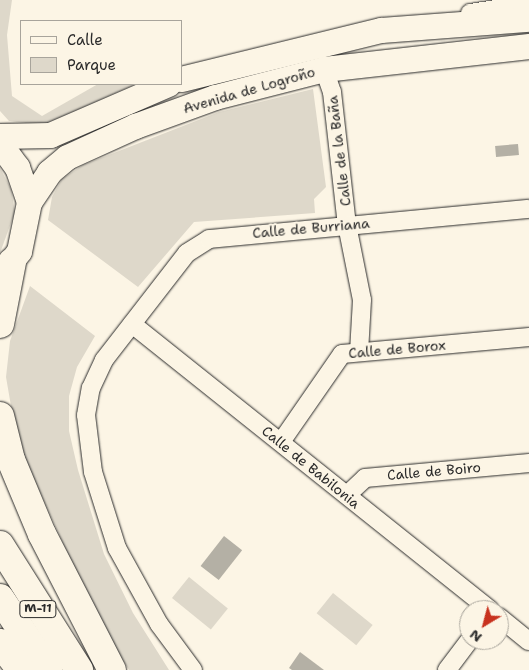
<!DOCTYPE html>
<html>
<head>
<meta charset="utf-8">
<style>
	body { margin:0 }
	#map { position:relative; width:529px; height:670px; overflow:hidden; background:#fcf5e5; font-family:"Shantell Sans",sans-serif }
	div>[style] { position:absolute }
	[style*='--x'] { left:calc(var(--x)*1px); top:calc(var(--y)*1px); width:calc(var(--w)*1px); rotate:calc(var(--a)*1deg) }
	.green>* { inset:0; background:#ded8ca; transform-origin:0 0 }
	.water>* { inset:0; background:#b4b0a5; transform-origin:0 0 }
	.roads { filter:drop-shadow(0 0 1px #2b2b2b) drop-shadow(0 0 1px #2b2b2b) }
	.street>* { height:18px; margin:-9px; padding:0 9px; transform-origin:9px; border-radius:9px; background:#fcf5e5 }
	.secondary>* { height:25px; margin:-12.5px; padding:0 12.5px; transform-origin:12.5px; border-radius:12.5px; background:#fcf5e5 }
	.highway>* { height:28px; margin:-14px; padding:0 14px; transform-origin:14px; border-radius:14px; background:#fcf5e5 }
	span { translate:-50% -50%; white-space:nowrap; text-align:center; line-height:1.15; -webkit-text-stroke:4px #fcf5e5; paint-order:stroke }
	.shield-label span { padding:1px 4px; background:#fcf5e5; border:1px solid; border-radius:4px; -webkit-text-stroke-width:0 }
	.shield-label { font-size:12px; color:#2b2b2b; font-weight:700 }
	.street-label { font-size:14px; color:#2b2b2b }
	.legend { position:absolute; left:20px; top:20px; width:162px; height:65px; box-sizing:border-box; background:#fcf5e5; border:1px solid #a8a49b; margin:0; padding:6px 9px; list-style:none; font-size:15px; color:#2b2b2b }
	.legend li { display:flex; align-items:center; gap:10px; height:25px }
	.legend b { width:25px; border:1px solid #a8a49b }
	.north { position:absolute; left:459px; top:600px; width:50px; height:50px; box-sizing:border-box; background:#fcf5e5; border:1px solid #a8a49b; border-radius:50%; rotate:217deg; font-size:14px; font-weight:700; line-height:20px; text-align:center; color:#2b2b2b }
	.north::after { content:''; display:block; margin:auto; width:18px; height:22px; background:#c8321e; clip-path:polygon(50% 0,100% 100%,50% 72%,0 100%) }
</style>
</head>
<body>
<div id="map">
	<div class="green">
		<i style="clip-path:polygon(0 0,12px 0,7px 35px,12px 96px,42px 116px,98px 84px,136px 84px,43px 125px,9px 121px,0 111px)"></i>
		<i style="clip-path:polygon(313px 89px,326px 187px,314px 199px,315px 213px,194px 222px,138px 287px,48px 220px,52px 197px,62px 179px,83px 165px,219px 112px)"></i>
		<i style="clip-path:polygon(0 168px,11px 189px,15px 212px,0 253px)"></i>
		<i style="clip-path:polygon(30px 286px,95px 336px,77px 367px,69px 396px,69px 431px,78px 470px,104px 554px,133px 613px,169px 670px,129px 670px,98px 621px,17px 441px,6px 377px,10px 341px)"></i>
		<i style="left:189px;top:577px;width:50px;height:27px;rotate:39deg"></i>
		<i style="left:333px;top:593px;width:51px;height:26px;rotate:39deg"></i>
	</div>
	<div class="water">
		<i style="left:518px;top:144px;width:11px;height:23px;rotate:85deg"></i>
		<i style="left:224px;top:536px;width:23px;height:38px;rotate:38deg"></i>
		<i style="clip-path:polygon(300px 652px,324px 670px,292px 670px,289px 668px)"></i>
	</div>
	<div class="roads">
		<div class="street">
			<i style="--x:470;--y:13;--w:60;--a:-8.7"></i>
			<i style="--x:324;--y:69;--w:24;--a:71"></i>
			<i style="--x:332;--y:92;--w:134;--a:83.6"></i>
			<i style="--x:347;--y:225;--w:76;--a:78.7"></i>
			<i style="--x:362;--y:300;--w:52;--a:93.3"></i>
			<i style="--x:132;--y:324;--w:458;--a:38.6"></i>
			<i style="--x:281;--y:442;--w:107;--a:-55.3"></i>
			<i style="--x:342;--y:354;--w:188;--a:-5.2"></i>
			<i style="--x:347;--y:495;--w:25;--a:-43"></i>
			<i style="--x:365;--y:478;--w:165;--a:-5.2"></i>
			<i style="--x:499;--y:617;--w:38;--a:39"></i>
			<i style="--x:193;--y:670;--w:57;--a:-126.5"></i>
			<i style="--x:159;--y:624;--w:87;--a:-118.9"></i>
			<i style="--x:117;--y:548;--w:80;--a:-107.5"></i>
			<i style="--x:93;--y:472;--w:57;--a:-97"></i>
			<i style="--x:86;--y:415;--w:27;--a:-80"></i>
			<i style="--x:91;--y:388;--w:31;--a:-65"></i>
			<i style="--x:104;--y:360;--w:135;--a:-52.2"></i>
			<i style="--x:187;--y:253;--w:26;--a:-32"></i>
			<i style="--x:209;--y:239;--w:321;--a:-5.4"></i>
			<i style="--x:447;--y:670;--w:38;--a:-53"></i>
		</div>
		<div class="secondary">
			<i style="--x:181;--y:79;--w:206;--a:-13.8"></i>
			<i style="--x:381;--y:30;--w:148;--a:-4.3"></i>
			<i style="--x:0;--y:136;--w:50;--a:-1.1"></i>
			<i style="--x:50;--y:135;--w:129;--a:-23.4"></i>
			<i style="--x:0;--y:144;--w:29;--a:54"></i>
			<i style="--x:17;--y:167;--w:37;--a:71"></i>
			<i style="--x:29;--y:202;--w:50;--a:101.5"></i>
			<i style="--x:19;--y:251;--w:31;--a:127"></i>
			<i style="--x:29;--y:202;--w:36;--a:-56"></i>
			<i style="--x:49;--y:172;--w:23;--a:-40"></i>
			<i style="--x:67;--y:157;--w:75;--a:-24.5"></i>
			<i style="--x:135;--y:126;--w:85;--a:-19.9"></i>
			<i style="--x:215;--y:97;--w:113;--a:-14.4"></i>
			<i style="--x:324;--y:69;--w:206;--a:-6.4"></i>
		</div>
		<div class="highway">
			<i style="--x:0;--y:324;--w:63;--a:-79"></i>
			<i style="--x:0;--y:416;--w:45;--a:76"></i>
			<i style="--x:11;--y:460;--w:80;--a:67.3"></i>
			<i style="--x:42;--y:534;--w:153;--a:62.8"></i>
			<i style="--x:0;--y:545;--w:148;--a:57.7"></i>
			<i style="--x:0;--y:598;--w:87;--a:56.3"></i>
			<i style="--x:0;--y:643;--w:34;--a:52"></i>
		</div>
	</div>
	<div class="shield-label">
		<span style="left:38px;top:609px">M-11</span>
	</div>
	<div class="street-label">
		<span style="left:249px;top:90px;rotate:-16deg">Avenida de Logroño</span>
		<span style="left:339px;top:151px;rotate:-97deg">Calle de la Baña</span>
		<span style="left:311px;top:228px;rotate:-5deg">Calle de Burriana</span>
		<span style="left:397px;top:349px;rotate:-5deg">Calle de Borox</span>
		<span style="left:311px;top:467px;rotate:39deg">Calle de Babilonia</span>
		<span style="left:434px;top:471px;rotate:-5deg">Calle de Boiro</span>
	</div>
	<ul class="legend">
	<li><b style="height:6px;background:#fcf5e5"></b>Calle</li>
	<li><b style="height:14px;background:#ded8ca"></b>Parque</li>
	</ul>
	<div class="north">N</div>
</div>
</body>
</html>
